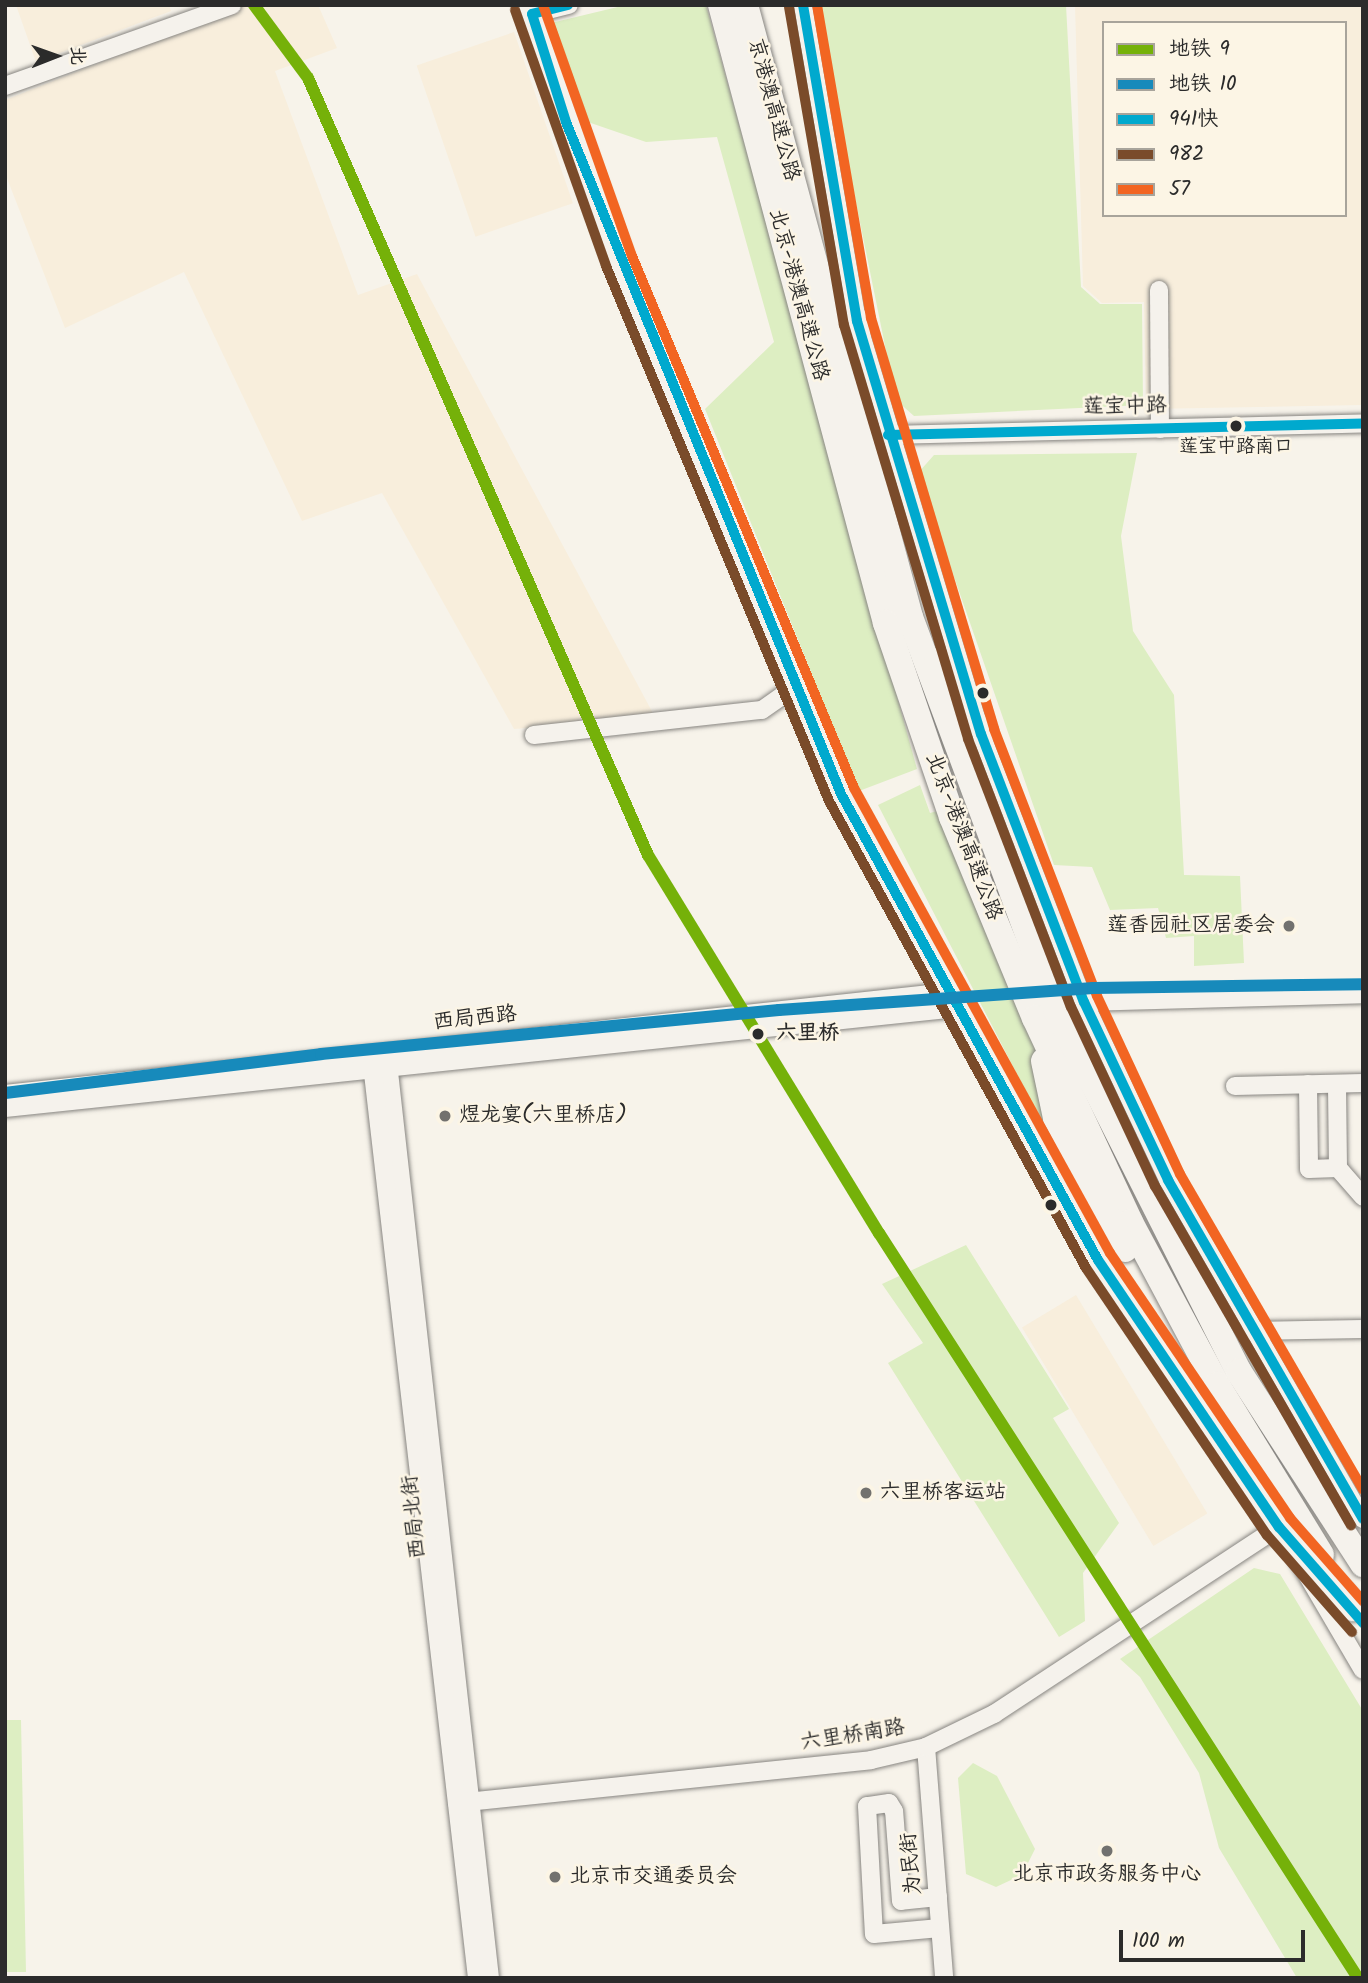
<!DOCTYPE html>
<html>
<head>
<meta charset="utf-8">
<style>
	body { margin:0 }
	#map { position:relative; width:1368px; height:1983px; overflow:hidden; background:#f7f3ea; font-family:Kalam,"LXGW WenKai TC",sans-serif }
	div>[style] { position:absolute }
	[style*='--x'] { left:calc(var(--x)*1px); top:calc(var(--y)*1px); width:calc(var(--w)*1px); rotate:calc(var(--a)*1deg) }
	.built>* { inset:0; background:#f8eedc; transform-origin:0 0 }
	.green>* { inset:0; background:#ddeec2 }
	.roads { filter:drop-shadow(0 0 2px #878581) drop-shadow(0 0 2px #878581) }
	.minor>* { height:18px; margin:-9px; padding:0 9px; transform-origin:9px; border-radius:9px; background:#f5f2ec }
	.highway>* { height:26px; margin:-13px; padding:0 13px; transform-origin:13px; border-radius:13px; background:#f5f2ec }
	.bus-1>* { height:10px; margin:-5px; padding:0 5px; transform-origin:5px; border-radius:5px; background:#00a9ce }
	.bus-2>* { height:10px; margin:-5px; padding:0 5px; transform-origin:5px; border-radius:5px; background:#7a4b2a }
	.bus-3>* { height:10px; margin:-5px; padding:0 5px; transform-origin:5px; border-radius:5px; background:#f26522 }
	.metro-1>* { height:12px; margin:-6px; padding:0 6px; transform-origin:6px; border-radius:6px; background:#75b109 }
	.metro-2>* { height:12px; margin:-6px; padding:0 6px; transform-origin:6px; border-radius:6px; background:#178abb }
	.dots>* { width:19px; height:19px; translate:-50% -50%; box-sizing:border-box; border:4px solid #fcf5e5; border-radius:50% }
	span { translate:-50% -50%; white-space:nowrap; text-align:center; line-height:1.15; -webkit-text-stroke:5px #fcf5e5; paint-order:stroke }
	.bus-label { font-size:19px; color:#2b2b2b }
	.street-label { font-size:21px; color:#2b2b2b }
	.poi-label { font-size:21px; color:#2b2b2b }
	.right { translate:-100% -50%; text-align:right }
	.left { translate:0 -50%; text-align:left }
	.stop-label { font-size:21px; color:#2b2b2b; font-weight:700 }
	.frame { position:absolute; inset:0; border:7px solid #2b2b2b; pointer-events:none }
	.legend { position:absolute; left:1102px; top:21px; width:245px; height:196px; box-sizing:border-box; background:#fcf5e5; border:2px solid #a8a49b; margin:0; padding:9px 12px; list-style:none; font-size:21px; color:#2b2b2b }
	.legend li { display:flex; align-items:center; gap:14px; height:35px }
	.legend b { width:35px; border:2px solid #a8a49b }
	.north { position:absolute; left:21px; top:21px; width:70px; height:70px; -webkit-text-stroke:5px #fcf5e5; paint-order:stroke; rotate:89deg; font-size:19px; font-weight:700; line-height:28px; text-align:center; color:#2b2b2b }
	.north::after { content:''; display:block; margin:auto; width:24px; height:32px; background:#2b2b2b; clip-path:polygon(50% 0,100% 100%,50% 72%,0 100%) }
	.scale { position:absolute; left:1119px; top:1930px; width:186px; height:32px; box-sizing:border-box; border:4px solid #2b2b2b; border-top:0; padding-left:9px; font-size:21px; line-height:24px; white-space:nowrap; color:#2b2b2b; -webkit-text-stroke:5px #fcf5e5; paint-order:stroke }
</style>
</head>
<body>
<div id="map">
	<div class="built">
		<i style="clip-path:polygon(16px 5px,169px 5px,171px 11px,36px 62px)"></i>
		<i style="clip-path:polygon(246px 5px,318px 5px,337px 48px,275px 71px,358px 295px,417px 274px,655px 717px,514px 729px,382px 493px,302px 521px,184px 272px,65px 328px,5px 173px,5px 100px)"></i>
		<i style="clip-path:polygon(evenodd,1075px 5px,1363px 5px,1363px 405px,1146px 409px,1144px 302px,1102px 303px,1083px 286px,1075px 5px,1104px 23px,1345px 23px,1345px 215px,1104px 215px,1104px 23px)"></i>
		<i style="left:514px;top:32px;width:181px;height:103px;rotate:71deg"></i>
		<i style="left:1076px;top:1295px;width:255px;height:63px;rotate:59deg"></i>
	</div>
	<div class="green">
		<i style="clip-path:polygon(626px 5px,706px 5px,917px 769px,859px 791px,705px 409px,774px 342px,717px 137px,646px 142px,585px 121px,551px 23px)"></i>
		<i style="clip-path:polygon(816px 5px,1066px 5px,1081px 287px,1100px 304px,1142px 304px,1143px 405px,914px 416px,896px 400px)"></i>
		<i style="clip-path:polygon(1137px 453px,1121px 536px,1133px 631px,1174px 695px,1184px 875px,1240px 876px,1244px 963px,1194px 966px,1194px 936px,1166px 938px,1158px 908px,1110px 910px,1092px 867px,1054px 865px,918px 473px,934px 455px)"></i>
		<i style="clip-path:polygon(920px 785px,930px 813px,944px 809px,1035px 1047px,1055px 1127px,1048px 1134px,878px 805px)"></i>
		<i style="clip-path:polygon(966px 1245px,1069px 1409px,1053px 1418px,1119px 1523px,1083px 1573px,1085px 1621px,1059px 1637px,888px 1363px,923px 1343px,882px 1284px)"></i>
		<i style="clip-path:polygon(1254px 1568px,1280px 1574px,1363px 1711px,1363px 1978px,1297px 1978px,1219px 1848px,1199px 1773px,1140px 1677px,1120px 1659px)"></i>
		<i style="clip-path:polygon(5px 1720px,21px 1720px,26px 1972px,5px 1972px)"></i>
		<i style="clip-path:polygon(973px 1763px,997px 1776px,1035px 1849px,1022px 1875px,996px 1887px,966px 1874px,958px 1778px)"></i>
	</div>
	<div class="roads">
		<div class="minor">
			<i style="--x:803;--y:5;--w:321;--a:80.3"></i>
			<i style="--x:857;--y:321;--w:431;--a:73.3"></i>
			<i style="--x:981;--y:734;--w:287;--a:69"></i>
			<i style="--x:1084;--y:1002;--w:197;--a:64.7"></i>
			<i style="--x:1168;--y:1180;--w:391;--a:60.1"></i>
			<i style="--x:532;--y:14;--w:38;--a:-14"></i>
			<i style="--x:5;--y:86;--w:241;--a:-19.6"></i>
			<i style="--x:1159;--y:290;--w:139;--a:89.6"></i>
			<i style="--x:888;--y:435;--w:475;--a:-1.4"></i>
			<i style="--x:534;--y:735;--w:229;--a:-6.3"></i>
			<i style="--x:762;--y:710;--w:42;--a:-35.2"></i>
			<i style="--x:1084;--y:1002;--w:279;--a:-1.6"></i>
			<i style="--x:387;--y:1054;--w:930;--a:83.64"></i>
			<i style="--x:371;--y:1056;--w:928;--a:83.44"></i>
			<i style="--x:1308;--y:1084;--w:85;--a:89.3"></i>
			<i style="--x:1309;--y:1169;--w:29;--a:-2"></i>
			<i style="--x:1338;--y:1168;--w:84;--a:-90.7"></i>
			<i style="--x:1235;--y:1086;--w:128;--a:-1.3"></i>
			<i style="--x:5;--y:1094;--w:949;--a:-6.17"></i>
			<i style="--x:5;--y:1108;--w:957;--a:-6"></i>
			<i style="--x:1338;--y:1168;--w:38;--a:49"></i>
			<i style="--x:1250;--y:1331;--w:113;--a:-1"></i>
			<i style="--x:1299;--y:1561;--w:126;--a:59.6"></i>
			<i style="--x:926;--y:1747;--w:232;--a:85.5"></i>
			<i style="--x:457;--y:1803;--w:416;--a:-5.9"></i>
			<i style="--x:871;--y:1760;--w:57;--a:-13.3"></i>
			<i style="--x:926;--y:1747;--w:76;--a:-25.9"></i>
			<i style="--x:994;--y:1714;--w:341;--a:-33.3"></i>
			<i style="--x:1279;--y:1527;--w:8;--a:60"></i>
			<i style="--x:938;--y:1897;--w:37;--a:174"></i>
			<i style="--x:901;--y:1901;--w:90;--a:-94.4"></i>
			<i style="--x:894;--y:1811;--w:9;--a:-122"></i>
			<i style="--x:889;--y:1803;--w:22;--a:172"></i>
			<i style="--x:867;--y:1806;--w:128;--a:86.9"></i>
			<i style="--x:874;--y:1934;--w:66;--a:-5.2"></i>
		</div>
		<div class="highway">
			<i style="--x:528;--y:5;--w:272;--a:70.4"></i>
			<i style="--x:619;--y:261;--w:577;--a:67.39"></i>
			<i style="--x:841;--y:794;--w:532;--a:61.12"></i>
			<i style="--x:1098;--y:1260;--w:323;--a:55.9"></i>
			<i style="--x:1279;--y:1527;--w:110;--a:47.6"></i>
			<i style="--x:721;--y:5;--w:640;--a:75.05"></i>
			<i style="--x:886;--y:623;--w:205;--a:71.2"></i>
			<i style="--x:952;--y:817;--w:217;--a:67.6"></i>
			<i style="--x:1035;--y:1018;--w:225;--a:65"></i>
			<i style="--x:1130;--y:1222;--w:185;--a:61.9"></i>
			<i style="--x:1217;--y:1385;--w:199;--a:58.5"></i>
			<i style="--x:745;--y:5;--w:634;--a:74.91"></i>
			<i style="--x:910;--y:617;--w:419;--a:69.6"></i>
			<i style="--x:1056;--y:1010;--w:406;--a:63.2"></i>
			<i style="--x:1239;--y:1372;--w:229;--a:57.1"></i>
			<i style="--x:857;--y:321;--w:71;--a:88.4"></i>
			<i style="--x:937;--y:661;--w:85;--a:58.9"></i>
			<i style="--x:1044;--y:1061;--w:58;--a:78.1"></i>
			<i style="--x:1056;--y:1118;--w:148;--a:62.2"></i>
		</div>
	</div>
	<div class="bus-1">
		<i style="--x:568;--y:5;--w:37;--a:166"></i>
		<i style="--x:532;--y:14;--w:113;--a:72.5"></i>
		<i style="--x:566;--y:122;--w:726;--a:67.74"></i>
		<i style="--x:841;--y:794;--w:532;--a:61.12"></i>
		<i style="--x:1098;--y:1260;--w:323;--a:55.9"></i>
		<i style="--x:1279;--y:1527;--w:128;--a:48.8"></i>
		<i style="--x:803;--y:5;--w:321;--a:80.3"></i>
		<i style="--x:857;--y:321;--w:431;--a:73.3"></i>
		<i style="--x:981;--y:734;--w:287;--a:69"></i>
		<i style="--x:1084;--y:1002;--w:197;--a:64.7"></i>
		<i style="--x:1168;--y:1180;--w:391;--a:60.1"></i>
		<i style="--x:888;--y:435;--w:475;--a:-1.4"></i>
	</div>
	<div class="bus-2">
		<i style="--x:789;--y:7;--w:323;--a:80.2"></i>
		<i style="--x:844;--y:325;--w:432;--a:73.3"></i>
		<i style="--x:968;--y:739;--w:287;--a:69"></i>
		<i style="--x:1071;--y:1007;--w:198;--a:64.9"></i>
		<i style="--x:1155;--y:1186;--w:392;--a:60"></i>
		<i style="--x:515;--y:10;--w:272;--a:70.4"></i>
		<i style="--x:606;--y:266;--w:580;--a:67.37"></i>
		<i style="--x:829;--y:801;--w:533;--a:61.18"></i>
		<i style="--x:1086;--y:1268;--w:323;--a:55.9"></i>
		<i style="--x:1267;--y:1535;--w:129;--a:48.8"></i>
	</div>
	<div class="bus-3">
		<i style="--x:543;--y:5;--w:266;--a:70.5"></i>
		<i style="--x:632;--y:256;--w:576;--a:67.35"></i>
		<i style="--x:854;--y:788;--w:531;--a:61.17"></i>
		<i style="--x:1110;--y:1253;--w:320;--a:55.8"></i>
		<i style="--x:1290;--y:1518;--w:111;--a:48.7"></i>
		<i style="--x:817;--y:5;--w:318;--a:80.2"></i>
		<i style="--x:871;--y:318;--w:429;--a:73.3"></i>
		<i style="--x:994;--y:729;--w:286;--a:68.9"></i>
		<i style="--x:1097;--y:996;--w:196;--a:65"></i>
		<i style="--x:1180;--y:1174;--w:365;--a:59.9"></i>
	</div>
	<div class="metro-1">
		<i style="--x:254;--y:5;--w:91;--a:53.5"></i>
		<i style="--x:308;--y:78;--w:848;--a:66.37"></i>
		<i style="--x:648;--y:855;--w:443;--a:58.6"></i>
		<i style="--x:879;--y:1233;--w:886;--a:57.26"></i>
	</div>
	<div class="metro-2">
		<i style="--x:5;--y:1093;--w:318;--a:-7"></i>
		<i style="--x:321;--y:1054;--w:460;--a:-5.5"></i>
		<i style="--x:779;--y:1010;--w:315;--a:-4"></i>
		<i style="--x:1093;--y:988;--w:270;--a:-0.8"></i>
	</div>
	<div class="dots">
		<i style="left:1236px;top:426px;background:#2b2b2b"></i>
		<i style="left:983px;top:693px;background:#2b2b2b"></i>
		<i style="left:1289px;top:926px;background:#72716e"></i>
		<i style="left:758px;top:1034px;background:#2b2b2b"></i>
		<i style="left:445px;top:1116px;background:#72716e"></i>
		<i style="left:1051px;top:1205px;background:#2b2b2b"></i>
		<i style="left:866px;top:1493px;background:#72716e"></i>
		<i style="left:1107px;top:1851px;background:#72716e"></i>
		<i style="left:555px;top:1877px;background:#72716e"></i>
	</div>
	<div class="bus-label">
		<span style="left:1236px;top:448px">莲宝中路南口</span>
	</div>
	<div class="street-label">
		<span style="left:773px;top:110px;rotate:75deg">京港澳高速公路</span>
		<span style="left:798px;top:295px;rotate:75deg">北京-港澳高速公路</span>
		<span style="left:1125px;top:407px;rotate:-1deg">莲宝中路</span>
		<span style="left:963px;top:837px;rotate:69deg">北京-港澳高速公路</span>
		<span style="left:475px;top:1019px;rotate:-6deg">西局西路</span>
		<span style="left:415px;top:1517px;rotate:-96deg">西局北街</span>
		<span style="left:853px;top:1736px;rotate:-9deg">六里桥南路</span>
		<span style="left:912px;top:1864px;rotate:-95deg">为民街</span>
	</div>
	<div class="poi-label">
		<span class="right" style="left:1275px;top:926px">莲香园社区居委会</span>
		<span class="left" style="left:459px;top:1116px">煜龙宴(六里桥店)</span>
		<span class="left" style="left:880px;top:1493px">六里桥客运站</span>
		<span style="left:1107px;top:1875px">北京市政务服务中心</span>
		<span class="left" style="left:569px;top:1877px">北京市交通委员会</span>
	</div>
	<div class="stop-label">
		<span class="left" style="left:776px;top:1034px">六里桥</span>
	</div>
	<div class="frame"></div>
	<ul class="legend">
	<li><b style="height:9px;background:#75b109"></b>地铁 9</li>
	<li><b style="height:9px;background:#178abb"></b>地铁 10</li>
	<li><b style="height:9px;background:#00a9ce"></b>941快</li>
	<li><b style="height:9px;background:#7a4b2a"></b>982</li>
	<li><b style="height:9px;background:#f26522"></b>57</li>
	</ul>
	<div class="north">北</div>
	<div class="scale">100 m</div>
</div>
</body>
</html>
